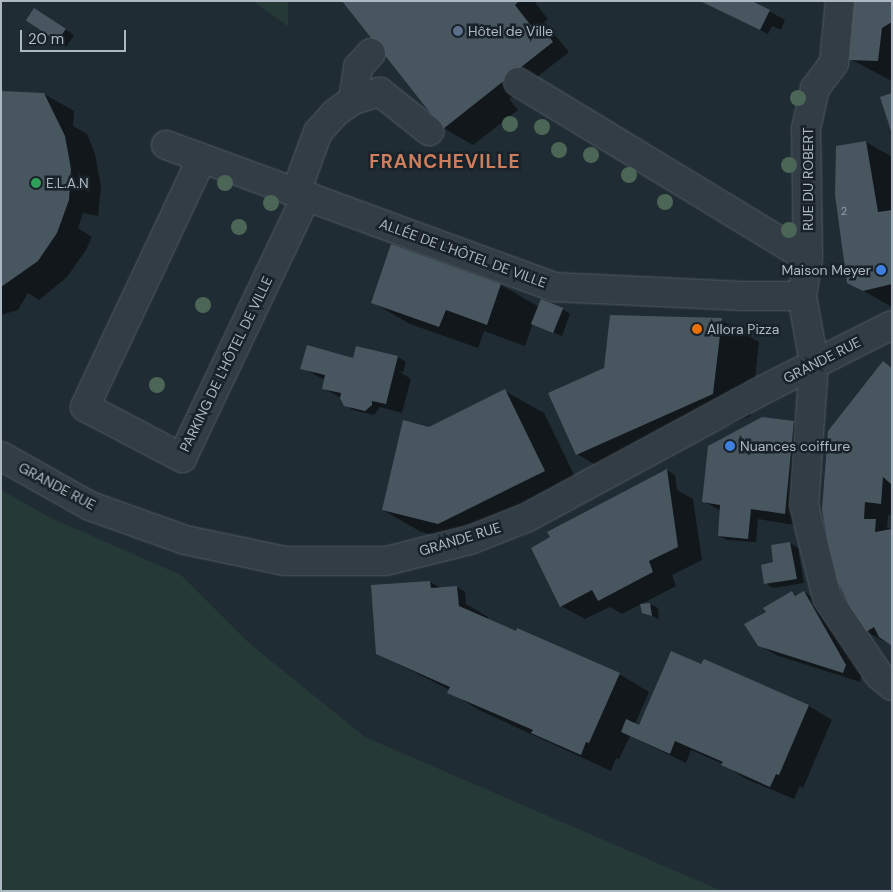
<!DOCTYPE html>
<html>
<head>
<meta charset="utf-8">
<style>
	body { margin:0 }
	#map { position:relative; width:893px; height:892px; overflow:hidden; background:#202c34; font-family:"DM Sans",sans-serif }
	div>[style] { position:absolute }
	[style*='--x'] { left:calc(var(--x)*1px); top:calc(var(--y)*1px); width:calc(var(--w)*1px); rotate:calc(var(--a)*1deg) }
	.green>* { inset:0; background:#253a37 }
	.shadow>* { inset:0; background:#0007 }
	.building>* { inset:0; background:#485660; transform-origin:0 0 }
	.roads { filter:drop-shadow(0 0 1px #515b63) drop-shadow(0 0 1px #515b63) }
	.minor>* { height:28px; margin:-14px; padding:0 14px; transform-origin:14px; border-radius:14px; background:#333d45 }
	.trees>* { width:16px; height:16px; margin:-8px; border-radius:50%; background:#4b6656 }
	.dots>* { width:14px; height:14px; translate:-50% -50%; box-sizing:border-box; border:2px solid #192229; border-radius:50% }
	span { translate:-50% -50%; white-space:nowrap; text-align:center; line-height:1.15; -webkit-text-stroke:5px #192229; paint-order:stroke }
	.number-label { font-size:11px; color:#94a0aa }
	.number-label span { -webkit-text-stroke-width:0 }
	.poi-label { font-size:14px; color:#adb8c2 }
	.left { translate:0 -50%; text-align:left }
	.right { translate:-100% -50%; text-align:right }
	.street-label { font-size:14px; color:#adb8c2 }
	.district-label { font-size:19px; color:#cd7e5d; font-weight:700; letter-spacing:1px }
	.frame { position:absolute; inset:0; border:2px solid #adb8c2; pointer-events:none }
	.scale { position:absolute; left:20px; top:30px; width:106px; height:22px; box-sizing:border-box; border:2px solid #adb8c2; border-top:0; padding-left:6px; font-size:15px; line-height:18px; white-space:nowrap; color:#adb8c2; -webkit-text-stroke:4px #192229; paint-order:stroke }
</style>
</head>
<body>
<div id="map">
	<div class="green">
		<i style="clip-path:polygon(253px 1px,288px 1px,288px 26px)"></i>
		<i style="clip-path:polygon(1px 490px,51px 518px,181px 575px,250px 644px,365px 737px,722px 891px,1px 891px)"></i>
	</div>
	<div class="shadow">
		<i style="clip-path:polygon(345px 1px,534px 1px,548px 19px,544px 22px,569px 52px,509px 99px,518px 110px,473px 145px,443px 128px)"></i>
		<i style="clip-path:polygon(701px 1px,769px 11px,785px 20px,781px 30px,772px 26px,768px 34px)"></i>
		<i style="clip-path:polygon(892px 1px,892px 81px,850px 59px)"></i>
		<i style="clip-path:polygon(42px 15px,74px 35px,66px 47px,58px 42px)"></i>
		<i style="clip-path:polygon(1px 92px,44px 94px,74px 111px,73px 126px,87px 134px,95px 154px,101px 187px,98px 216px,83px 213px,78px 228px,92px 237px,86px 250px,67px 277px,39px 300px,28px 293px,18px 310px,1px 315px)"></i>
		<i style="clip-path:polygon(866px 142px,892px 157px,892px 307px,848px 282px)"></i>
		<i style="clip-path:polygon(501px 285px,539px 307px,562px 309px,570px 314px,562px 336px,533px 323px,525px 346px,484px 331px,478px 348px,410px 324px,372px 302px)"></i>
		<i style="clip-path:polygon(721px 320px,759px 342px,751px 416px,615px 476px,577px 454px)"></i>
		<i style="clip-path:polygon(357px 347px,398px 357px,406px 362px,403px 372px,398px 371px,411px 379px,402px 413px,380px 407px,374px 415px,353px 410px,345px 405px,341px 398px,323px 388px,325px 380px,302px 368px,354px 359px)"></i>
		<i style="clip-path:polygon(883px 362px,892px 367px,892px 516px,888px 515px,887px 528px,892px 529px,891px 645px,867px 632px,834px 573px)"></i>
		<i style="clip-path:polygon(505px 391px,544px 413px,583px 493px,477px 545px,421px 532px,383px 510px)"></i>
		<i style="clip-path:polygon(794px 422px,817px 436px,808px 527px,758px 519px,756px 542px,727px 540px,719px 536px,721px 511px,703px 501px)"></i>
		<i style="clip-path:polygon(667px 470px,675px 475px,677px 490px,693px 499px,702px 560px,672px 575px,676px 586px,622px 614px,610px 607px,585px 619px,561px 606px)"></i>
		<i style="clip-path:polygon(790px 543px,798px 548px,804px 583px,773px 588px,765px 583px,775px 563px)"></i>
		<i style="clip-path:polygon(430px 582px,441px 588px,457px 587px,465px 592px,466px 604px,488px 617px,488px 620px,619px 674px,649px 692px,635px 724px,639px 726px,702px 666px,704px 660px,809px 706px,832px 720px,803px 788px,800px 786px,794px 799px,746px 779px,723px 764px,691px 750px,686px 763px,630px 736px,619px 759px,616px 758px,611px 771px,479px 710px,449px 692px,450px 690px,378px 654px)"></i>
		<i style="clip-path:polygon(792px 592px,798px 596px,804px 592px,820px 602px,862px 675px,860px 682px,776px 655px,759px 645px,768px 613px)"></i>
		<i style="clip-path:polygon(650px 604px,658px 608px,659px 619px,643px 612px)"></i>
	</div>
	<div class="building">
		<i style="clip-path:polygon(342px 1px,519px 1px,515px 5px,536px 32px,542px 27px,553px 42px,443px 129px)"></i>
		<i style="clip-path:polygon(700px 1px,752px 1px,770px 10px,760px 30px)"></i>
		<i style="clip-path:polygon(854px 1px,892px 1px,892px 22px,882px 28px,878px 61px,849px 60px)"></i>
		<i style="left:34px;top:8px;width:38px;height:15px;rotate:33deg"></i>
		<i style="clip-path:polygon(1px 91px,44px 93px,65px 136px,71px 169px,69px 200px,57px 233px,38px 261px,1px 287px)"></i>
		<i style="clip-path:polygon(892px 93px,892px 131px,891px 131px,880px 97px)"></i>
		<i style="clip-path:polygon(866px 141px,878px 212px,892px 210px,892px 284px,863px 291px,847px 283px,835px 195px,836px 146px)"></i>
		<i style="clip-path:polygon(391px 244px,501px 284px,487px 325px,446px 310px,439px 327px,371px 303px)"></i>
		<i style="left:541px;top:299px;width:24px;height:27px;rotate:22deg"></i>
		<i style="clip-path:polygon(610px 315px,722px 318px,713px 394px,576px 455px,548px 393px,604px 368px)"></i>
		<i style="clip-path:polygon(307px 345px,353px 358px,356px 346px,398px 356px,386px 404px,372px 401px,372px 405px,365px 411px,344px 406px,340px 398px,341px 393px,322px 389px,325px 375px,300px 369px)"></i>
		<i style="clip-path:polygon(883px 361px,892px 368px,892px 485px,883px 477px,881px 504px,865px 502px,864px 519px,876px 519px,875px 532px,892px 529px,892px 646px,879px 637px,874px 627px,866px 632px,853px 613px,833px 573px,822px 509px,828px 431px)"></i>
		<i style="clip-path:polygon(505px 389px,545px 471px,438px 524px,382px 510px,403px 420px,429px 427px)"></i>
		<i style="clip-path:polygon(762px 417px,794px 421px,785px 514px,751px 509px,748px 539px,718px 536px,720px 505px,702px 502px,708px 446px)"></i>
		<i style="clip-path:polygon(667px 469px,678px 547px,649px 561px,653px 572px,598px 601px,592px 590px,560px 607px,531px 548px,550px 537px,547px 532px)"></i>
		<i style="clip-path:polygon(790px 542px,797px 579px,764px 584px,761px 565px,773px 562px,771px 545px)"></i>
		<i style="clip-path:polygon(430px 581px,431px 588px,457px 586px,459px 606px,516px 631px,517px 628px,620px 673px,589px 743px,586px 742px,581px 755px,531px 733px,533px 730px,447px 693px,450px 687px,376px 654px,371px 585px)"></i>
		<i style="clip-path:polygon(792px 591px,795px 596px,804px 591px,846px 665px,843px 673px,758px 646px,744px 624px,766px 612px,763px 608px)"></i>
		<i style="clip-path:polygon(650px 603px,652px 616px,642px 613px,640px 604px)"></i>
		<i style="clip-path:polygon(671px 651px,701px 664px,704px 659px,809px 705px,779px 775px,776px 774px,770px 787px,721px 765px,723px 762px,675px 741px,670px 754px,621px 732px,626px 719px,639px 725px)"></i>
	</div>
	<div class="roads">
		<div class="minor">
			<i style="--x:840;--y:1;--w:62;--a:95.5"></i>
			<i style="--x:834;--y:63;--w:31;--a:127"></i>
			<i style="--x:815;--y:88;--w:42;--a:102.4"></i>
			<i style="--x:806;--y:129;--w:129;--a:89.1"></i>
			<i style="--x:808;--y:258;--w:38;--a:99"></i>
			<i style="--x:802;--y:296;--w:68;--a:79.8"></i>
			<i style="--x:814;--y:363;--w:142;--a:94"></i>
			<i style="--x:804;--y:505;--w:96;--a:76.1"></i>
			<i style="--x:827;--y:598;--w:93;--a:56"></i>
			<i style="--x:879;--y:675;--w:17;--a:40"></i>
			<i style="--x:518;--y:82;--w:323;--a:31.3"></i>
			<i style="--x:353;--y:100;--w:33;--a:-81"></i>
			<i style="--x:358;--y:67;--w:19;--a:-47"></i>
			<i style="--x:166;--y:145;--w:413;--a:20.1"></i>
			<i style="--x:554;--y:287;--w:189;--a:2.7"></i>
			<i style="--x:743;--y:296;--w:59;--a:0"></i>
			<i style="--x:202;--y:158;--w:275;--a:115.2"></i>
			<i style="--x:85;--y:407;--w:110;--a:27.7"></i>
			<i style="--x:182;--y:458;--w:291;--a:-64.6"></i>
			<i style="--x:296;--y:192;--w:64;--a:-69.9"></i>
			<i style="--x:318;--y:132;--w:25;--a:-48"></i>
			<i style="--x:335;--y:113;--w:22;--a:-36"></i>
			<i style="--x:353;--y:100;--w:28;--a:-17"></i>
			<i style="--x:380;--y:92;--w:63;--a:38.5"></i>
			<i style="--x:1;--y:456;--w:102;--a:29.3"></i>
			<i style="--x:90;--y:506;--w:101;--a:19.7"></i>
			<i style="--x:185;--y:540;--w:102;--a:11.9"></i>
			<i style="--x:285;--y:561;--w:101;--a:0"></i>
			<i style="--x:386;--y:561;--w:87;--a:-14"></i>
			<i style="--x:470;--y:540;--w:62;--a:-21.6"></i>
			<i style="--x:528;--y:517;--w:260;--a:-28.4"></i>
			<i style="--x:757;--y:393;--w:151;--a:-26.7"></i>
		</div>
	</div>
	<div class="trees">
		<i style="left:798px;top:98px"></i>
		<i style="left:510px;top:124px"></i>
		<i style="left:542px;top:127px"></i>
		<i style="left:559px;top:150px"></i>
		<i style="left:591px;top:155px"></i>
		<i style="left:789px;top:165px"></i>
		<i style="left:629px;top:175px"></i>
		<i style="left:225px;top:183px"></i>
		<i style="left:665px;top:202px"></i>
		<i style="left:271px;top:203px"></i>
		<i style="left:239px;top:227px"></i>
		<i style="left:789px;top:230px"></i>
		<i style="left:203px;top:305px"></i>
		<i style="left:157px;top:385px"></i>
	</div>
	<div class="dots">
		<i style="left:458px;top:31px;background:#5c6f8a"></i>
		<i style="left:36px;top:183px;background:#2e9e5b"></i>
		<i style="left:881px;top:270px;background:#3f7fe0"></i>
		<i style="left:697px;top:329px;background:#e8710a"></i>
		<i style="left:730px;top:446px;background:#3f7fe0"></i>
	</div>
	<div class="number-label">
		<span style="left:844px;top:211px">2</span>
	</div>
	<div class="poi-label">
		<span class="left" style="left:468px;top:31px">Hôtel de Ville</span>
		<span class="left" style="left:46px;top:183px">E.L.A.N</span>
		<span class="right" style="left:871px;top:270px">Maison Meyer</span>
		<span class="left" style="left:707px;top:329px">Allora Pizza</span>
		<span class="left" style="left:740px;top:446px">Nuances coiffure</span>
	</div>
	<div class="street-label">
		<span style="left:808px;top:179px;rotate:-90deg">RUE DU ROBERT</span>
		<span style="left:463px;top:253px;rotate:20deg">ALLÉE DE L'HÔTEL DE VILLE</span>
		<span style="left:822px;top:360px;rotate:-27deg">GRANDE RUE</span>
		<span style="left:226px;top:364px;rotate:-64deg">PARKING DE L'HÔTEL DE VILLE</span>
		<span style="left:57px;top:486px;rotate:28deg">GRANDE RUE</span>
		<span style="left:460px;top:539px;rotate:-17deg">GRANDE RUE</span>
	</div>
	<div class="district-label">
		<span style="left:445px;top:162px">FRANCHEVILLE</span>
	</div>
	<div class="frame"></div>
	<div class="scale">20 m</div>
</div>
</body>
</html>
